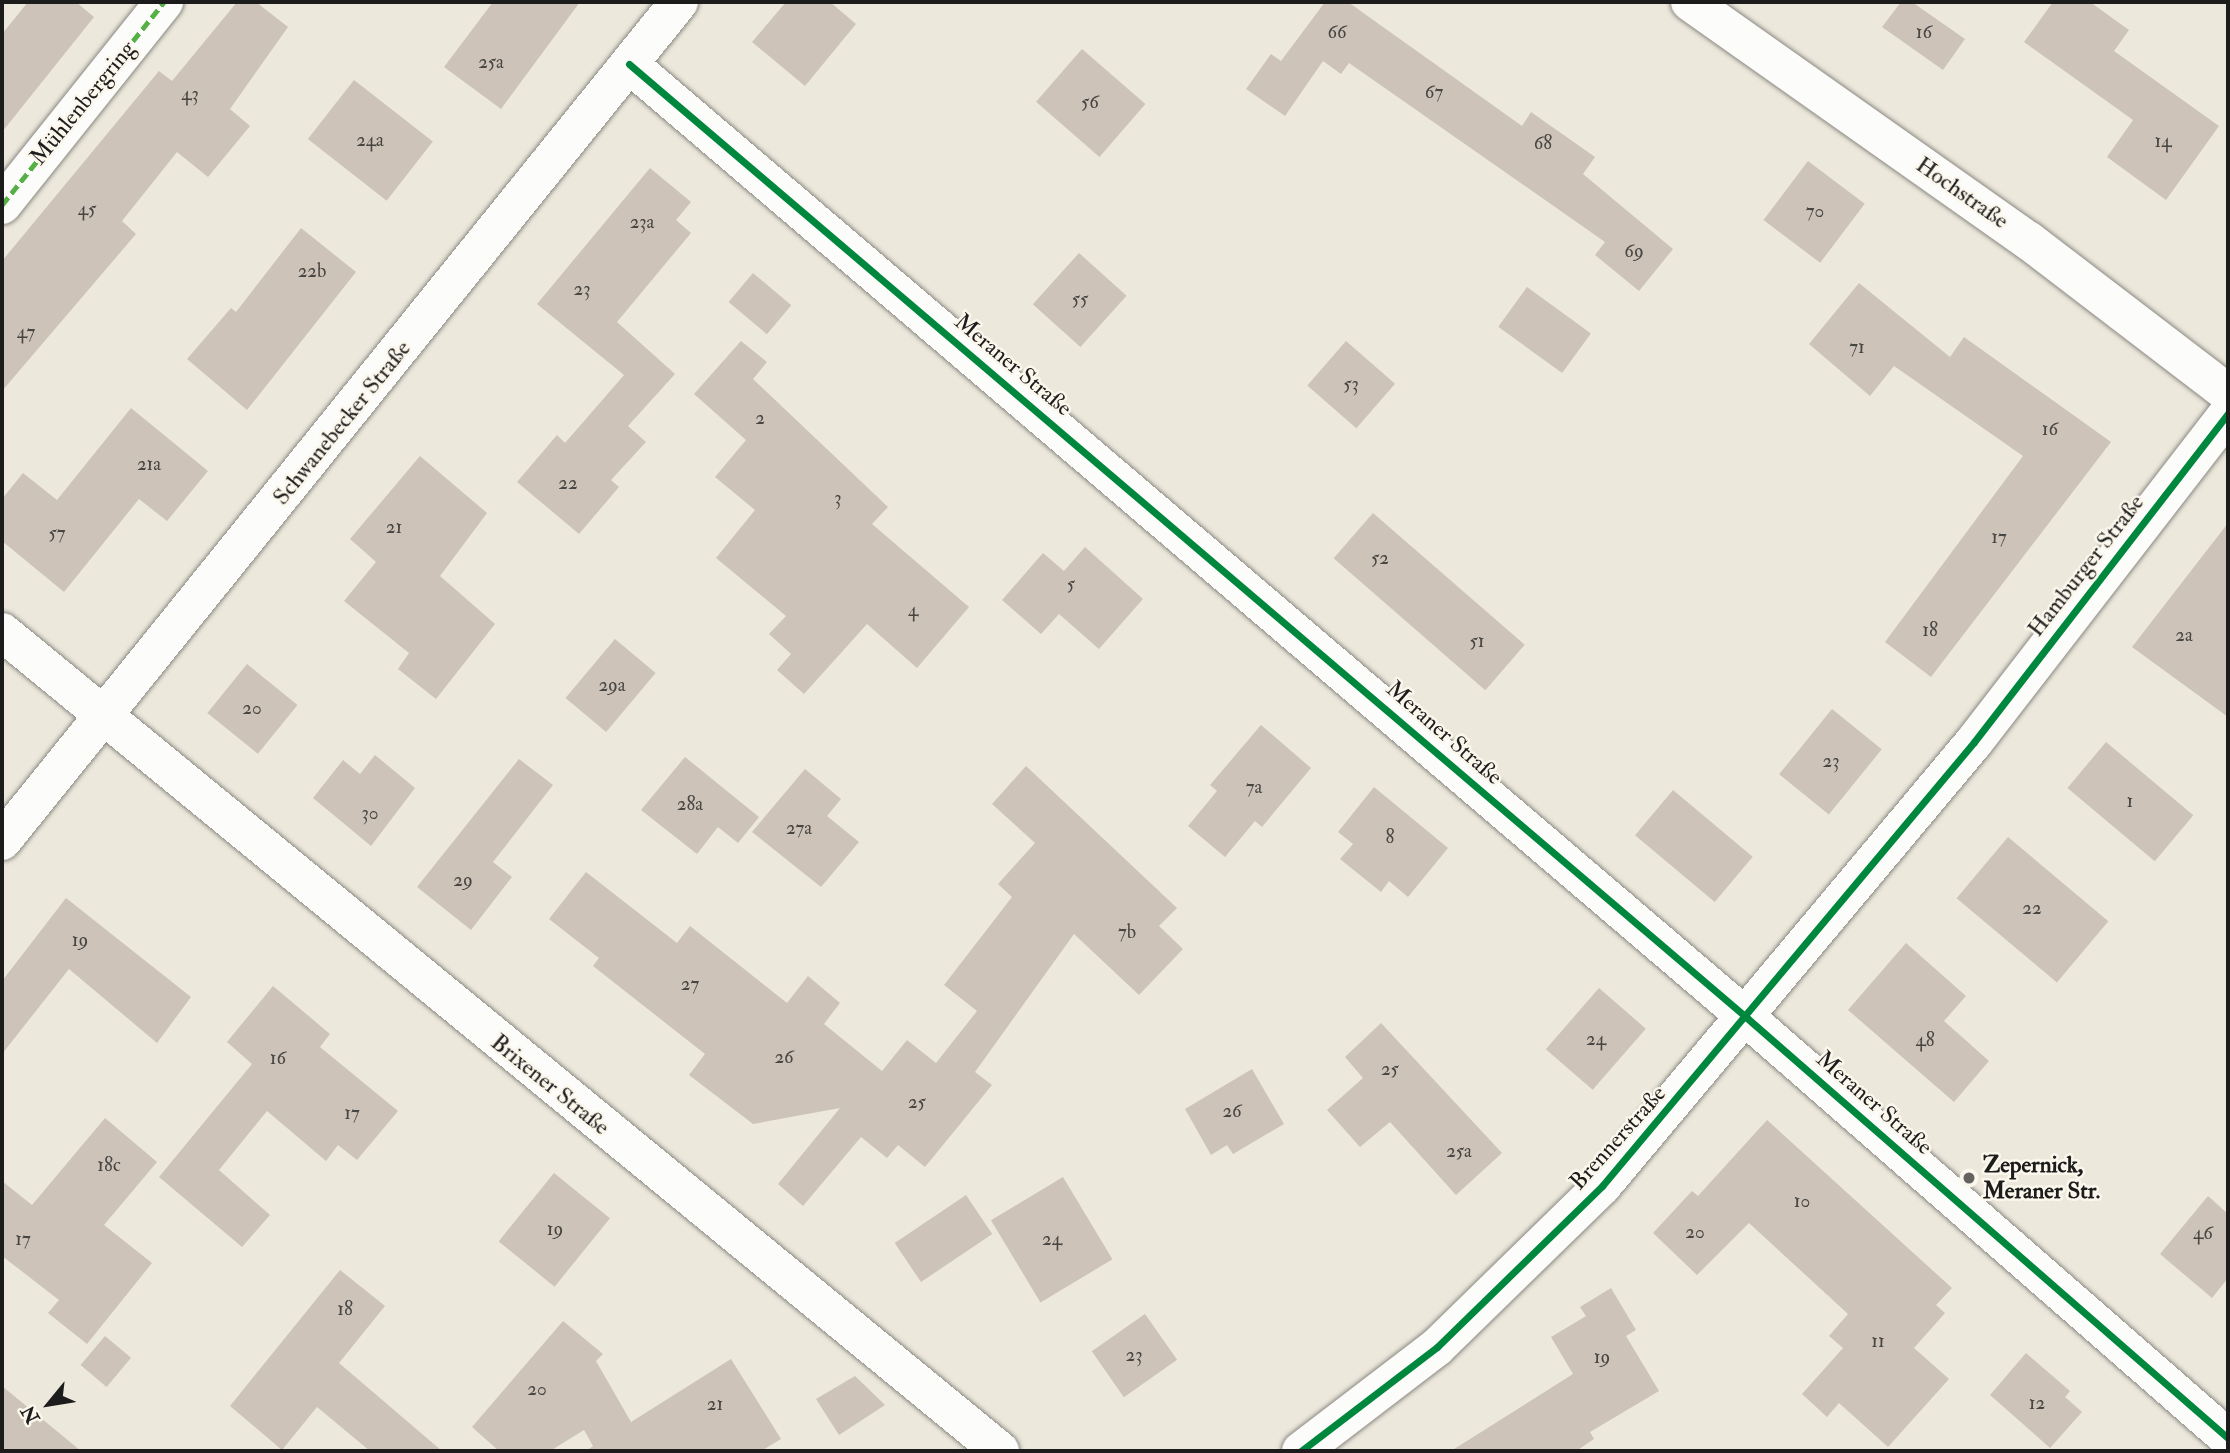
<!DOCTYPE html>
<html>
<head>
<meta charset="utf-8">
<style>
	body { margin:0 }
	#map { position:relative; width:2230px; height:1453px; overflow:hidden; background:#ece8dc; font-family:"IM FELL Double Pica",serif }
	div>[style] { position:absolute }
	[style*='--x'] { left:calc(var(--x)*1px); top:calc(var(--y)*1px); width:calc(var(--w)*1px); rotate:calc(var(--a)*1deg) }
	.building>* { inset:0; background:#cdc3b9; transform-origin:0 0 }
	.roads { filter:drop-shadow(0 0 2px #8b8882) drop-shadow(0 0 2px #8b8882) }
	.minor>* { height:38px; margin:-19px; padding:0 19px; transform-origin:19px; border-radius:19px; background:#fcfcfa }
	.quiet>* { height:5px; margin-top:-2.5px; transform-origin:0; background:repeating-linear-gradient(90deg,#55b145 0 10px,transparent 0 15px) }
	.cycleway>* { height:7px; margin:-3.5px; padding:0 3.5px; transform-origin:3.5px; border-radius:3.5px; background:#00873e }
	.dots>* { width:19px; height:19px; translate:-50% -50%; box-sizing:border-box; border:4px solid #fbf7ec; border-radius:50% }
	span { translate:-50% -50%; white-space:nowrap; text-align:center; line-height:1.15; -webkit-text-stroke:5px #fbf7ec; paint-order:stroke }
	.number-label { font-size:19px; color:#484643 }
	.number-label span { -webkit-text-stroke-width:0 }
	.street-label { font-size:23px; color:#1c1c1c }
	.poi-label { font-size:23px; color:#1c1c1c; font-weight:700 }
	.left { translate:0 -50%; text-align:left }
	.frame { position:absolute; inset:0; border:4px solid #1c1c1c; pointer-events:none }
	.north { position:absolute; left:14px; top:1369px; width:70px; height:70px; -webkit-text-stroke:5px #fbf7ec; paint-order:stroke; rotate:240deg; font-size:19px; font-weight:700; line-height:28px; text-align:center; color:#1c1c1c }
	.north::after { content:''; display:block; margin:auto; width:24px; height:32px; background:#1c1c1c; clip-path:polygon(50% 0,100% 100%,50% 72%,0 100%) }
</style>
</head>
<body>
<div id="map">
	<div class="building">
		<i style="clip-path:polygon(28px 2px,76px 2px,94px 17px,2px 132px,2px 34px)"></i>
		<i style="clip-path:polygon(237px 2px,256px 2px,288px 27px,230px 109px,250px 126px,208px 177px,177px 152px,122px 221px,136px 234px,2px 391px,2px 261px,159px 71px,172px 81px)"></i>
		<i style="clip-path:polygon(493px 2px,580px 2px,501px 109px,444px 67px)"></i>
		<i style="clip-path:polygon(786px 2px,830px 2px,856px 24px,805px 86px,752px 42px)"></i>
		<i style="clip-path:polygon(1325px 2px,1348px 2px,1522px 126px,1531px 112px,1595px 157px,1583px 174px,1673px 249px,1639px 291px,1595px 255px,1605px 242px,1349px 63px,1341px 74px,1323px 61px,1285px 116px,1246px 89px,1271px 54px,1281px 61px)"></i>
		<i style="clip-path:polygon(1901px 2px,1912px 2px,1965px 39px,1943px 70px,1882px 27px)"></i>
		<i style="clip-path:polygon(2053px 2px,2090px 2px,2129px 30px,2114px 51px,2219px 126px,2166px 200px,2107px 157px,2133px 120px,2024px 42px)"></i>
		<i style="left:1082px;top:49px;width:84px;height:70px;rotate:41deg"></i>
		<i style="left:354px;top:80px;width:100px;height:75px;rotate:38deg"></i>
		<i style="left:1808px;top:161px;width:71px;height:74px;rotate:37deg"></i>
		<i style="clip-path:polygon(650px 168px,691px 202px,676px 220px,691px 233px,617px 322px,675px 374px,628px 426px,646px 442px,611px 480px,619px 487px,579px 534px,517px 482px,557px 435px,565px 443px,624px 375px,537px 304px)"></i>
		<i style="clip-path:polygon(301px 228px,356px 272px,247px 410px,187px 359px,231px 308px,236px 312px)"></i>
		<i style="left:1079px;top:253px;width:64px;height:69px;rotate:42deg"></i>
		<i style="left:753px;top:273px;width:50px;height:38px;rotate:40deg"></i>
		<i style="clip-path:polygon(1859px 283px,1950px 357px,1964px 337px,2111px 442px,1931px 677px,1885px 642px,2023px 456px,1894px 366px,1870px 396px,1809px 344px)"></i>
		<i style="left:1527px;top:287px;width:79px;height:49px;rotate:36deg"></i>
		<i style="clip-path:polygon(741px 341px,767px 362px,753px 379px,888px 507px,872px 524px,969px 607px,917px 668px,867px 624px,804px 694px,777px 670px,791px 654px,769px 634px,786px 616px,716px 558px,755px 510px,715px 477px,746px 440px,694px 394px)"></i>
		<i style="left:1346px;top:341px;width:65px;height:59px;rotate:41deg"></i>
		<i style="clip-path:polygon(131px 408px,208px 471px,167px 521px,139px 499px,64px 592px,2px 541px,2px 499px,23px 473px,57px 500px)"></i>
		<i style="clip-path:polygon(420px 456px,487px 513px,440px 576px,495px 624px,436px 699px,398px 669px,409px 653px,344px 601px,376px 562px,350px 539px)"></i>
		<i style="left:1373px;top:513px;width:201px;height:60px;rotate:41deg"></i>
		<i style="clip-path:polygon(2228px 523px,2228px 717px,2132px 647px)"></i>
		<i style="clip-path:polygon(1085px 547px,1143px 599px,1099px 649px,1059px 614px,1041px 634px,1002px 600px,1043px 553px,1064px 571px)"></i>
		<i style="left:615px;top:639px;width:53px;height:77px;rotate:40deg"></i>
		<i style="left:247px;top:664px;width:65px;height:63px;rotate:39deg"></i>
		<i style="left:1832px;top:709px;width:64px;height:84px;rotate:39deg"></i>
		<i style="clip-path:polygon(1261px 725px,1311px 768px,1262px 827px,1255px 821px,1225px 857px,1188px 826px,1217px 791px,1210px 785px)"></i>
		<i style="left:2106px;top:742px;width:114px;height:60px;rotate:40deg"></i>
		<i style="clip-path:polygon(375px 755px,415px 788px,371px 846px,313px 798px,343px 760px,360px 774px)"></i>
		<i style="clip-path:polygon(685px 757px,759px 817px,738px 843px,718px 827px,697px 854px,641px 810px)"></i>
		<i style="clip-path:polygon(519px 759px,553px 785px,493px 862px,512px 877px,471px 930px,417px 887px)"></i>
		<i style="clip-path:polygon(1026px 766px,1177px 908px,1159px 926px,1183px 949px,1139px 995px,1074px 934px,975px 1072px,992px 1085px,925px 1167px,898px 1145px,887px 1158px,861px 1137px,803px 1206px,778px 1184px,840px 1108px,753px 1124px,689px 1075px,705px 1054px,593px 966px,599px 958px,549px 919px,586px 872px,677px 943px,690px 926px,787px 1003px,808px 976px,840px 1003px,824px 1024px,882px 1071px,907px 1040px,936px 1063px,977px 1011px,944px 985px,1012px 897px,998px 884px,1035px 843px,992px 804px)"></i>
		<i style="clip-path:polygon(805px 769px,841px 799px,827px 816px,859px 842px,821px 887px,752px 832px)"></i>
		<i style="clip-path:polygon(1374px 787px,1448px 848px,1408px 897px,1389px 881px,1381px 892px,1340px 859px,1353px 844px,1338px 832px)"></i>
		<i style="left:1673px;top:790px;width:104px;height:59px;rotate:40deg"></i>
		<i style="left:2008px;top:837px;width:131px;height:80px;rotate:40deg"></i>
		<i style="clip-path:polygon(66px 898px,191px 997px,157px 1043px,69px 969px,2px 1054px,2px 981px)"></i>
		<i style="clip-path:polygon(1906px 943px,1966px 996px,1944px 1021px,1989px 1061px,1954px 1102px,1848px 1010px)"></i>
		<i style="clip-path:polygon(273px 986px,330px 1034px,320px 1047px,398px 1111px,357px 1160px,338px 1145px,326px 1161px,267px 1111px,219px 1170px,270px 1215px,242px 1247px,159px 1177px,252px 1064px,227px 1042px)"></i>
		<i style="left:1599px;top:988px;width:62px;height:81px;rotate:41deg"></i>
		<i style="clip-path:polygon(1381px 1023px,1502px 1153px,1456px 1195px,1390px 1122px,1360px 1147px,1327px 1110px,1363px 1078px,1345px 1057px)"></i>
		<i style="clip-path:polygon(1252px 1069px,1284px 1124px,1233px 1154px,1227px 1145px,1211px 1155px,1185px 1109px)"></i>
		<i style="clip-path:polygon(105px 1118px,157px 1162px,104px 1225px,152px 1263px,87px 1344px,48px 1313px,59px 1300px,2px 1256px,2px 1181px,32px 1205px)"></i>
		<i style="clip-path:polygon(1767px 1120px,1952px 1288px,1936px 1305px,1945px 1313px,1914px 1348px,1949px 1379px,1888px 1447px,1839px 1403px,1827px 1417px,1802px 1394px,1843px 1348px,1829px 1336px,1848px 1314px,1749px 1223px,1697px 1275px,1653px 1233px,1692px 1191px,1698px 1196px)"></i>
		<i style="left:554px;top:1173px;width:72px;height:88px;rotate:39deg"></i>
		<i style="left:1063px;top:1177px;width:96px;height:84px;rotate:59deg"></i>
		<i style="left:966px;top:1195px;width:47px;height:86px;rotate:56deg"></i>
		<i style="clip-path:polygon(2208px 1196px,2228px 1214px,2228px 1278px,2212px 1298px,2160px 1254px)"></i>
		<i style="clip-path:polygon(340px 1270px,385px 1306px,339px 1363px,442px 1451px,370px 1451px,317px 1407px,282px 1450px,230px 1406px)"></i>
		<i style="clip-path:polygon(1611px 1288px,1636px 1330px,1626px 1336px,1659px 1391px,1590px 1432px,1594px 1439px,1576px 1451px,1451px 1451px,1573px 1374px,1551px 1337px,1586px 1316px,1580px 1307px)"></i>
		<i style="left:1145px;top:1314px;width:56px;height:65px;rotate:55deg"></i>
		<i style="clip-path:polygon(563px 1321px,603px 1354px,596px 1361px,631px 1422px,731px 1359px,781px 1439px,761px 1451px,586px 1451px,593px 1446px,584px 1430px,550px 1451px,499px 1451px,472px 1427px)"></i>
		<i style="left:105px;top:1336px;width:34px;height:38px;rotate:40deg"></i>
		<i style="clip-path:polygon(2026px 1353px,2070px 1391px,2065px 1397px,2082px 1412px,2050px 1448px,1990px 1395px)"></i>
		<i style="clip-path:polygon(855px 1376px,885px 1405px,839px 1435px,816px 1399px)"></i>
		<i style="clip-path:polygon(2px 1386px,81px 1451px,2px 1451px)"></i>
	</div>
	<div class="roads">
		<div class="minor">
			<i style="--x:1690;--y:2;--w:415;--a:35.2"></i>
			<i style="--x:2029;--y:241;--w:250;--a:37.4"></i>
			<i style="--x:629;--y:64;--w:1470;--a:40.47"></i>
			<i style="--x:1747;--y:1018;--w:639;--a:41.13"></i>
			<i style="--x:2;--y:205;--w:260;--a:-51.4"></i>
			<i style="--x:2;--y:632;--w:1291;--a:39.37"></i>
			<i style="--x:2;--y:841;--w:1078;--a:-51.1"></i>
			<i style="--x:1301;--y:1451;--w:171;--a:-37.4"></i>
			<i style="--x:1437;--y:1347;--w:231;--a:-44.3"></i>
			<i style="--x:1602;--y:1186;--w:579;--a:-50.04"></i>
			<i style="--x:1974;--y:742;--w:416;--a:-52.3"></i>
		</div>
	</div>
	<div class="quiet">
		<i style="--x:2;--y:205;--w:260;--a:-51.4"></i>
	</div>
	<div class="cycleway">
		<i style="--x:629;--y:64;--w:1470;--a:40.47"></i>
		<i style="--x:1747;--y:1018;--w:639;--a:41.13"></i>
		<i style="--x:1301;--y:1451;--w:171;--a:-37.4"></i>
		<i style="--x:1437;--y:1347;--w:231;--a:-44.3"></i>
		<i style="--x:1602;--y:1186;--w:579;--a:-50.04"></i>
		<i style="--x:1974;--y:742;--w:416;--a:-52.3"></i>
	</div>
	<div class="dots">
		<i style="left:1969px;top:1178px;background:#65635f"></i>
	</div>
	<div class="number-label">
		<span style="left:1337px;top:33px">66</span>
		<span style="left:1924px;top:33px">16</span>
		<span style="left:491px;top:63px">25a</span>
		<span style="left:1434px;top:93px">67</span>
		<span style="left:190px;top:95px">43</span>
		<span style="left:1090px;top:103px">56</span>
		<span style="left:370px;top:141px">24a</span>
		<span style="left:2163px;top:142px">14</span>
		<span style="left:1543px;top:144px">68</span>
		<span style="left:87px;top:210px">45</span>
		<span style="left:1815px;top:212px">70</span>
		<span style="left:642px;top:223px">23a</span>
		<span style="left:1634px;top:252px">69</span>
		<span style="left:312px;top:272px">22b</span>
		<span style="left:582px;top:290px">23</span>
		<span style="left:1080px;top:300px">55</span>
		<span style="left:26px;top:333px">47</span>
		<span style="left:1857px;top:348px">71</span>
		<span style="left:1351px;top:385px">53</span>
		<span style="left:760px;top:419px">2</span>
		<span style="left:2050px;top:430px">16</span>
		<span style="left:149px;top:465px">21a</span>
		<span style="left:568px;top:484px">22</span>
		<span style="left:838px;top:499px">3</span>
		<span style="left:394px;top:528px">21</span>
		<span style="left:57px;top:534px">57</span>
		<span style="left:1999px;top:538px">17</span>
		<span style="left:1380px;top:559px">52</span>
		<span style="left:1071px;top:585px">5</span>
		<span style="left:913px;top:611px">4</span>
		<span style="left:1930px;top:631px">18</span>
		<span style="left:2184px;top:636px">2a</span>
		<span style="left:1477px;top:642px">51</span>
		<span style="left:612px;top:686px">29a</span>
		<span style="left:252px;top:709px">20</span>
		<span style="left:1831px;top:762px">23</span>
		<span style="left:1254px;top:788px">7a</span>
		<span style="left:2130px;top:802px">1</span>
		<span style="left:690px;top:805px">28a</span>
		<span style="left:370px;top:814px">30</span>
		<span style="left:799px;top:829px">27a</span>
		<span style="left:1390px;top:838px">8</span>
		<span style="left:463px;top:881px">29</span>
		<span style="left:2032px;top:909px">22</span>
		<span style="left:1127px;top:933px">7b</span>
		<span style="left:80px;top:941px">19</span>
		<span style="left:690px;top:985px">27</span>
		<span style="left:1596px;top:1040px">24</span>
		<span style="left:1925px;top:1041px">48</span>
		<span style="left:784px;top:1058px">26</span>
		<span style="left:278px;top:1059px">16</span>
		<span style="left:1390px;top:1070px">25</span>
		<span style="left:917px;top:1103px">25</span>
		<span style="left:1232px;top:1112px">26</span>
		<span style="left:352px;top:1114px">17</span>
		<span style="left:1459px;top:1152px">25a</span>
		<span style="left:109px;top:1166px">18c</span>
		<span style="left:1802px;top:1202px">10</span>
		<span style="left:555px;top:1230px">19</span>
		<span style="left:1695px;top:1233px">20</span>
		<span style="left:2203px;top:1234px">46</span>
		<span style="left:23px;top:1240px">17</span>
		<span style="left:1052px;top:1240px">24</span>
		<span style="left:345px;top:1310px">18</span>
		<span style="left:1878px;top:1342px">11</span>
		<span style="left:1134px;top:1356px">23</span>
		<span style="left:1602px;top:1358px">19</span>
		<span style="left:537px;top:1390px">20</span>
		<span style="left:2037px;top:1404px">12</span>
		<span style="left:715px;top:1405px">21</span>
	</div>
	<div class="street-label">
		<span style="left:83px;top:103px;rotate:-51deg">Mühlenbergring</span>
		<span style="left:1962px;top:193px;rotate:35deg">Hochstraße</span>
		<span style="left:1013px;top:365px;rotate:40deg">Meraner Straße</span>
		<span style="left:342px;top:423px;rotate:-51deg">Schwanebecker Straße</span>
		<span style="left:2086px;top:566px;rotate:-52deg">Hamburger Straße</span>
		<span style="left:1444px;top:733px;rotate:41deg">Meraner Straße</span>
		<span style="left:550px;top:1085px;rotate:39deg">Brixener Straße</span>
		<span style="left:1874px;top:1103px;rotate:41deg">Meraner Straße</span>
		<span style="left:1618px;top:1138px;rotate:-48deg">Brennerstraße</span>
	</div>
	<div class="poi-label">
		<span class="left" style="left:1983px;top:1178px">Zepernick,<br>Meraner Str.</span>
	</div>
	<div class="frame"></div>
	<div class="north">N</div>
</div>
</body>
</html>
